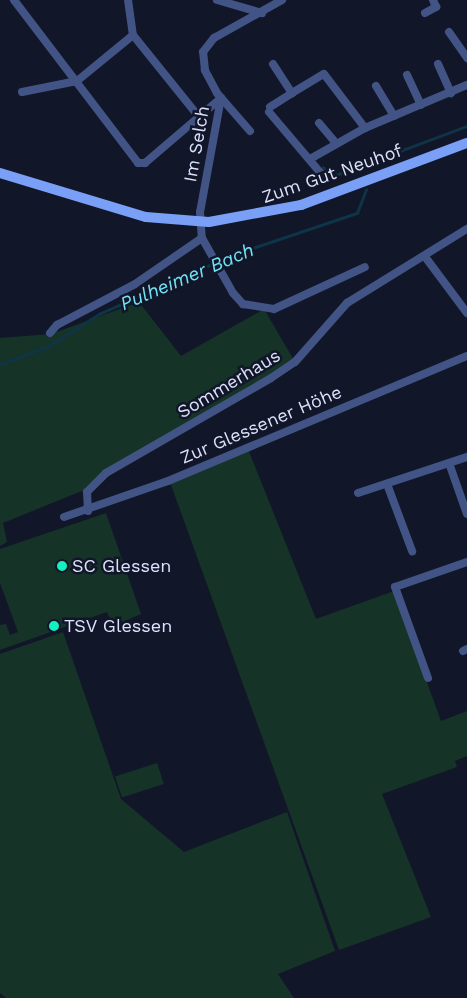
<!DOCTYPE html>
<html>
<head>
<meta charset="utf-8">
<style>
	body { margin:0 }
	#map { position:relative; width:467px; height:998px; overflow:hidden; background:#121629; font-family:"Work Sans",sans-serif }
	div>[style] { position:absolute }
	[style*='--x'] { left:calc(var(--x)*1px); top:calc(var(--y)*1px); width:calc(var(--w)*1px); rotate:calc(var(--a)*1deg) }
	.green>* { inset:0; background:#163328; transform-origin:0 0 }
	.stream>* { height:2.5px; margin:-1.25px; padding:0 1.25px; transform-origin:1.25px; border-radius:1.25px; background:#0f3446 }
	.minor>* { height:8px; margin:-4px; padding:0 4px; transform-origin:4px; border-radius:4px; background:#415485 }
	.secondary>* { height:10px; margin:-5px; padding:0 5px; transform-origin:5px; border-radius:5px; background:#7a9ff6 }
	.dots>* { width:14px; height:14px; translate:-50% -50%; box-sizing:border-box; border:2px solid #121629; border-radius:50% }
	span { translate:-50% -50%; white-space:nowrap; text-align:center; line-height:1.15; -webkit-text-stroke:5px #121629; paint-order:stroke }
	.street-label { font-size:18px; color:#dde3fd }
	.poi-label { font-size:18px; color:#dde3fd }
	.left { translate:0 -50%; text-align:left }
	.water-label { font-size:19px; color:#71e3f6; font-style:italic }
</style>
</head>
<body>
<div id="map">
	<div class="green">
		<i style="clip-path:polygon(139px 302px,181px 356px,264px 309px,295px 362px,106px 473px,89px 488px,3px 523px,7px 542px,0 546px,0 338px,51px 334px)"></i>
		<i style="clip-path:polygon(248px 449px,316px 619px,394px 591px,441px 721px,467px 711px,467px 756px,455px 761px,457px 767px,382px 794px,431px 917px,339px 950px,170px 482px)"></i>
		<i style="clip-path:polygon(106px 513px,141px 614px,113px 626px,107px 612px,0 650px,0 625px,6px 624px,10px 635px,18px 632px,0 583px,0 549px)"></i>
		<i style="clip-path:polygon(63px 632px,121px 799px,184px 852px,287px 812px,335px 951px,278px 974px,294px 998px,6px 998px,0 993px,0 654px)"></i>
		<i style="left:157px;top:763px;width:22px;height:44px;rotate:72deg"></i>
	</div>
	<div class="stream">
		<i style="--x:323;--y:167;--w:13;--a:42"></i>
		<i style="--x:333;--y:176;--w:143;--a:-20.5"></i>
		<i style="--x:0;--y:364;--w:50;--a:-19.9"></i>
		<i style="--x:47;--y:347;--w:62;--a:-32.4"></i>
		<i style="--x:99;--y:314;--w:145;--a:-23.9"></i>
		<i style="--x:232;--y:255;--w:132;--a:-18.6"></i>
		<i style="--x:357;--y:213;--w:25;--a:-69"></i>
	</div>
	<div class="minor">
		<i style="--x:14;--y:0;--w:205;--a:52.7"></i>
		<i style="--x:138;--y:163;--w:7;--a:0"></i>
		<i style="--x:145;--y:163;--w:100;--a:-40.5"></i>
		<i style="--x:128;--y:0;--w:35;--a:82"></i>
		<i style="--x:133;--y:35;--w:105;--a:51.2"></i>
		<i style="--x:217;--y:0;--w:47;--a:16.1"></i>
		<i style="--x:425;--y:13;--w:13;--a:-29"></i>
		<i style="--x:436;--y:7;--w:8;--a:-113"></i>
		<i style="--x:449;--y:32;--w:32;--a:55"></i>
		<i style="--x:273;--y:64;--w:35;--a:57"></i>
		<i style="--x:292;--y:93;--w:37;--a:-31"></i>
		<i style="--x:324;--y:74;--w:68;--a:52.8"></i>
		<i style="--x:438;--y:64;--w:32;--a:66"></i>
		<i style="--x:407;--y:75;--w:33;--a:65"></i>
		<i style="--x:376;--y:86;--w:35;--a:59"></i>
		<i style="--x:22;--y:92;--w:56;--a:-11.3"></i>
		<i style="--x:77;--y:81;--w:72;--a:-39.4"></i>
		<i style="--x:221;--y:98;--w:116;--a:100.4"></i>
		<i style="--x:200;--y:212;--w:26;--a:86"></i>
		<i style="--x:202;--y:238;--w:63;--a:60.6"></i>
		<i style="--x:233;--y:293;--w:15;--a:48"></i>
		<i style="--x:243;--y:304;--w:31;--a:9"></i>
		<i style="--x:274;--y:309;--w:100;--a:-24.8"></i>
		<i style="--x:270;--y:107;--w:26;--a:-32"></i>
		<i style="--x:269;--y:112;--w:85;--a:49.8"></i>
		<i style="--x:319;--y:123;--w:26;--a:50"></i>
		<i style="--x:250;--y:131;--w:50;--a:-131"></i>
		<i style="--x:217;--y:93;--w:26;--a:-118"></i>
		<i style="--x:205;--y:70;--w:18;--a:-96"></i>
		<i style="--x:203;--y:52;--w:18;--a:-52"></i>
		<i style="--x:214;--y:38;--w:78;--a:-29.2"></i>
		<i style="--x:310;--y:159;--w:63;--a:-29.4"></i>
		<i style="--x:365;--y:128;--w:111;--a:-22.9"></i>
		<i style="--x:426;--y:258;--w:69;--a:53.3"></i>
		<i style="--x:50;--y:333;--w:11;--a:-49"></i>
		<i style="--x:57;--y:325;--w:88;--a:-27.7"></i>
		<i style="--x:135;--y:284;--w:81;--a:-34.5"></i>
		<i style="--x:449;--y:463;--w:54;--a:70.6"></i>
		<i style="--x:387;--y:484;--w:72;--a:69.5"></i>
		<i style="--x:358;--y:493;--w:115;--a:-18.3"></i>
		<i style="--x:88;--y:511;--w:19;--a:-93"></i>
		<i style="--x:87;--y:492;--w:27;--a:-45"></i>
		<i style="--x:106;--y:473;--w:190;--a:-29.9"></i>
		<i style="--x:271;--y:378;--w:29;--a:-34"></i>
		<i style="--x:295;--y:362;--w:79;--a:-48.6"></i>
		<i style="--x:347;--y:303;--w:141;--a:-31.7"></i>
		<i style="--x:64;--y:517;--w:110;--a:-19.1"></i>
		<i style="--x:168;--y:481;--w:324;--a:-22.7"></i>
		<i style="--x:463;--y:651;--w:4;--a:-27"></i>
		<i style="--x:428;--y:678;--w:97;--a:-109.9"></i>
		<i style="--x:395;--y:587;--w:76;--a:-19.1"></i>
	</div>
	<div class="secondary">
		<i style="--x:0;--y:173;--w:152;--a:16.8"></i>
		<i style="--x:146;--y:217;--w:63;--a:4.5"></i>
		<i style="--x:209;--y:222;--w:94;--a:-10.5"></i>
		<i style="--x:301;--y:205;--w:177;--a:-20.5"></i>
	</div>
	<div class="dots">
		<i style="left:62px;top:566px;background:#15f0c0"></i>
		<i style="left:54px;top:626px;background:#15f0c0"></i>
	</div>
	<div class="street-label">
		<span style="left:197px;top:144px;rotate:-80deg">Im Selch</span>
		<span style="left:332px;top:174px;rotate:-19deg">Zum Gut Neuhof</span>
		<span style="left:229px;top:384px;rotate:-31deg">Sommerhaus</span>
		<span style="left:261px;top:425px;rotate:-23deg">Zur Glessener Höhe</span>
	</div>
	<div class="poi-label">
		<span class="left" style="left:72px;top:566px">SC Glessen</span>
		<span class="left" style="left:64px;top:626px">TSV Glessen</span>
	</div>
	<div class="water-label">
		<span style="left:187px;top:277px;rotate:-23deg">Pulheimer Bach</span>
	</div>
</div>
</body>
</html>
